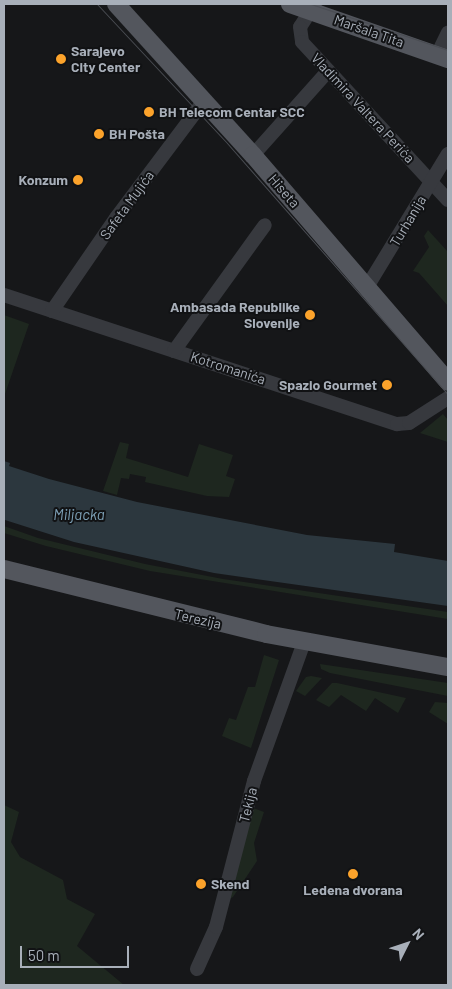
<!DOCTYPE html>
<html>
<head>
<meta charset="utf-8">
<style>
	body { margin:0 }
	#map { position:relative; width:452px; height:989px; overflow:hidden; background:#161719; font-family:Barlow,sans-serif }
	div>[style] { position:absolute }
	[style*='--x'] { left:calc(var(--x)*1px); top:calc(var(--y)*1px); width:calc(var(--w)*1px); rotate:calc(var(--a)*1deg) }
	.green>* { inset:0; background:#1e271f }
	.water>* { inset:0; background:#2c373e }
	.minor>* { height:14px; margin:-7px; padding:0 7px; transform-origin:7px; border-radius:7px; background:#37393e }
	.major>* { height:18px; margin:-9px; padding:0 9px; transform-origin:9px; border-radius:9px; background:#53565d }
	.tram>* { height:1px; margin:-0.5px; padding:0 0.5px; transform-origin:0.5px; border-radius:0.5px; background:#4a4d53 }
	.dots>* { width:14px; height:14px; translate:-50% -50%; box-sizing:border-box; border:2px solid #111214; border-radius:50% }
	span { translate:-50% -50%; white-space:nowrap; text-align:center; line-height:1.15; -webkit-text-stroke:4px #111214; paint-order:stroke }
	.street-label { font-size:14px; color:#a8afb9 }
	.poi-label { font-size:14px; color:#a8afb9; font-weight:700 }
	.left { translate:0 -50%; text-align:left }
	.right { translate:-100% -50%; text-align:right }
	.water-label { font-size:15px; color:#7da0b6; font-style:italic }
	.frame { position:absolute; inset:0; border:5px solid #a8afb9; pointer-events:none }
	.north { position:absolute; left:382px; top:919px; width:50px; height:50px; -webkit-text-stroke:4px #111214; paint-order:stroke; rotate:49deg; font-size:14px; font-weight:700; line-height:20px; text-align:center; color:#a8afb9 }
	.north::after { content:''; display:block; margin:auto; width:18px; height:22px; background:#a8afb9; clip-path:polygon(50% 0,100% 100%,50% 72%,0 100%) }
	.scale { position:absolute; left:20px; top:946px; width:109px; height:22px; box-sizing:border-box; border:2px solid #a8afb9; border-top:0; padding-left:6px; font-size:15px; line-height:18px; white-space:nowrap; color:#a8afb9; -webkit-text-stroke:4px #111214; paint-order:stroke }
</style>
</head>
<body>
<div id="map">
	<div class="green">
		<i style="clip-path:polygon(428px 230px,448px 252px,448px 306px,419px 273px,413px 271px,429px 247px,424px 236px)"></i>
		<i style="clip-path:polygon(4px 315px,29px 324px,4px 397px)"></i>
		<i style="clip-path:polygon(443px 414px,448px 420px,448px 442px,420px 433px)"></i>
		<i style="clip-path:polygon(120px 442px,129px 444px,126px 458px,188px 477px,199px 444px,233px 455px,226px 476px,235px 479px,229px 497px,207px 496px,145px 482px,146px 477px,130px 474px,129px 479px,121px 478px,117px 495px,103px 491px)"></i>
		<i style="clip-path:polygon(4px 526px,38px 538px,145px 564px,223px 579px,448px 612px,448px 619px,150px 571px,46px 546px,4px 533px)"></i>
		<i style="clip-path:polygon(264px 655px,279px 660px,251px 748px,222px 736px,229px 718px,236px 720px,248px 687px,255px 687px)"></i>
		<i style="clip-path:polygon(320px 664px,448px 683px,448px 696px,330px 673px,321px 669px)"></i>
		<i style="clip-path:polygon(311px 676px,322px 678px,305px 696px,296px 691px,306px 677px)"></i>
		<i style="clip-path:polygon(332px 683px,337px 683px,406px 698px,398px 713px,375px 698px,366px 711px,341px 695px,329px 707px,316px 700px)"></i>
		<i style="clip-path:polygon(435px 702px,448px 703px,448px 724px,429px 712px)"></i>
		<i style="clip-path:polygon(4px 805px,19px 812px,11px 842px,20px 857px,63px 880px,67px 899px,95px 914px,77px 946px,124px 985px,4px 985px)"></i>
		<i style="clip-path:polygon(253px 808px,264px 812px,254px 843px,257px 861px,233px 897px,226px 901px)"></i>
	</div>
	<div class="water">
		<i style="clip-path:polygon(4px 461px,10px 463px,9px 466px,49px 479px,137px 502px,307px 535px,395px 544px,394px 552px,448px 561px,448px 606px,214px 573px,74px 542px,5px 520px)"></i>
	</div>
	<div class="minor">
		<i style="--x:315;--y:4;--w:27;--a:123"></i>
		<i style="--x:300;--y:27;--w:15;--a:82"></i>
		<i style="--x:302;--y:42;--w:215;--a:47.3"></i>
		<i style="--x:437;--y:55;--w:25;--a:-64"></i>
		<i style="--x:253;--y:155;--w:113;--a:-48.2"></i>
		<i style="--x:367;--y:287;--w:156;--a:-58.7"></i>
		<i style="--x:4;--y:295;--w:414;--a:18.2"></i>
		<i style="--x:397;--y:424;--w:12;--a:-5"></i>
		<i style="--x:409;--y:423;--w:46;--a:-32.7"></i>
		<i style="--x:52;--y:311;--w:113;--a:-55.5"></i>
		<i style="--x:116;--y:218;--w:146;--a:-53.1"></i>
		<i style="--x:174;--y:351;--w:155;--a:-54.2"></i>
		<i style="--x:197;--y:969;--w:46;--a:-65.7"></i>
		<i style="--x:216;--y:927;--w:151;--a:-75.4"></i>
		<i style="--x:254;--y:781;--w:148;--a:-70.2"></i>
	</div>
	<div class="major">
		<i style="--x:116;--y:4;--w:204;--a:47.8"></i>
		<i style="--x:253;--y:155;--w:299;--a:49.3"></i>
		<i style="--x:290;--y:4;--w:167;--a:19.2"></i>
		<i style="--x:4;--y:569;--w:270;--a:13.9"></i>
		<i style="--x:266;--y:634;--w:185;--a:10.3"></i>
	</div>
	<div class="tram">
		<i style="--x:97;--y:4;--w:190;--a:46.9"></i>
		<i style="--x:227;--y:143;--w:335;--a:48.7"></i>
		<i style="--x:311;--y:4;--w:145;--a:18.6"></i>
	</div>
	<div class="dots">
		<i style="left:61px;top:59px;background:#fca32b"></i>
		<i style="left:149px;top:112px;background:#fca32b"></i>
		<i style="left:99px;top:134px;background:#fca32b"></i>
		<i style="left:78px;top:180px;background:#fca32b"></i>
		<i style="left:310px;top:315px;background:#fca32b"></i>
		<i style="left:387px;top:385px;background:#fca32b"></i>
		<i style="left:353px;top:874px;background:#fca32b"></i>
		<i style="left:201px;top:884px;background:#fca32b"></i>
	</div>
	<div class="street-label">
		<span style="left:369px;top:31px;rotate:19deg">Maršala Tita</span>
		<span style="left:363px;top:108px;rotate:47deg">Vladimira Valtera Perića</span>
		<span style="left:284px;top:191px;rotate:49deg">Hiseta</span>
		<span style="left:127px;top:205px;rotate:-54deg">Safeta Mujića</span>
		<span style="left:408px;top:221px;rotate:-59deg">Turhanija</span>
		<span style="left:228px;top:368px;rotate:18deg">Kotromanića</span>
		<span style="left:198px;top:619px;rotate:13deg">Terezija</span>
		<span style="left:248px;top:805px;rotate:-76deg">Tekija</span>
	</div>
	<div class="poi-label">
		<span class="left" style="left:71px;top:59px">Sarajevo<br>City Center</span>
		<span class="left" style="left:159px;top:112px">BH Telecom Centar SCC</span>
		<span class="left" style="left:109px;top:134px">BH Pošta</span>
		<span class="right" style="left:68px;top:180px">Konzum</span>
		<span class="right" style="left:300px;top:315px">Ambasada Republike<br>Slovenije</span>
		<span class="right" style="left:377px;top:385px">Spazio Gourmet</span>
		<span class="left" style="left:211px;top:884px">Skend</span>
		<span style="left:353px;top:890px">Ledena dvorana</span>
	</div>
	<div class="water-label">
		<span style="left:79px;top:515px">Miljacka</span>
	</div>
	<div class="frame"></div>
	<div class="north">N</div>
	<div class="scale">50 m</div>
</div>
</body>
</html>
